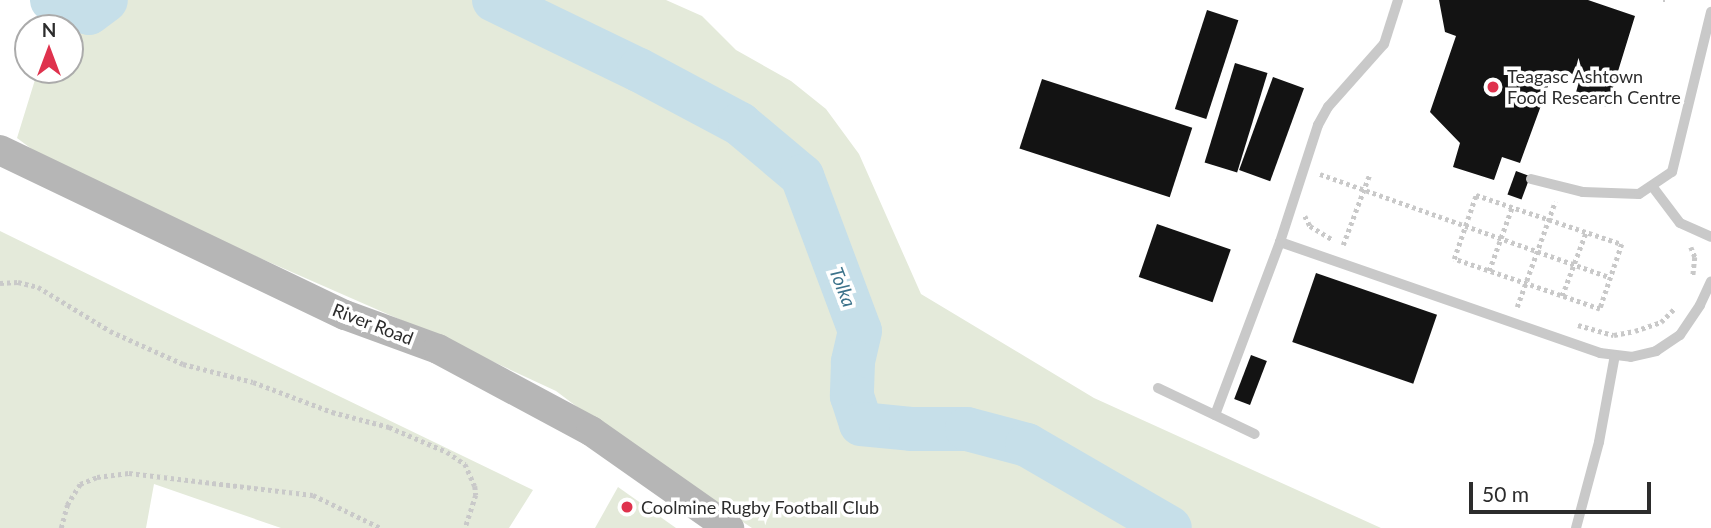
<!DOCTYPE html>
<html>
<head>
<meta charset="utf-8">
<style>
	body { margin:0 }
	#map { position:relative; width:1711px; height:528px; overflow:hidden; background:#fff; font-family:Lato,sans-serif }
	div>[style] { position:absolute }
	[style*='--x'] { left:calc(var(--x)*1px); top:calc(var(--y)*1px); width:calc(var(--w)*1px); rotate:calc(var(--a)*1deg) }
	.green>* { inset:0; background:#e4eada }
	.river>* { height:44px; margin:-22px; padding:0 22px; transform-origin:22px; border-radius:22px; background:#c6dfe9 }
	.building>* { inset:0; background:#131313; transform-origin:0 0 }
	.path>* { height:4.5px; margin-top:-2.25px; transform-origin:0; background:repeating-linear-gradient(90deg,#c9c9c9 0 3.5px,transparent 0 7px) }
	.service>* { height:10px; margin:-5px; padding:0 5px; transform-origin:5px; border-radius:5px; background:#c9c9c9 }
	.secondary>* { height:30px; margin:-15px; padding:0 15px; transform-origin:15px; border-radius:15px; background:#b6b6b6 }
	.dots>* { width:19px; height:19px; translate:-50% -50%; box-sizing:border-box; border:4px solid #fff; border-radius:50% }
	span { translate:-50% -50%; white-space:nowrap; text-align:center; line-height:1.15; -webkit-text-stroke:7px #fff; paint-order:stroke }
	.poi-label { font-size:18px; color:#2c2c2c }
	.left { translate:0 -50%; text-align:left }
	.street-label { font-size:18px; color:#2c2c2c }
	.water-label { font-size:19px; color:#3d738b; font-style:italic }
	.north { position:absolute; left:14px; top:14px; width:70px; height:70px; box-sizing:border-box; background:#fff; border:2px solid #ababab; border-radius:50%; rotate:0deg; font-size:19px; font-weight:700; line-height:28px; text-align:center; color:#2c2c2c }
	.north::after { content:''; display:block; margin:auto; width:24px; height:32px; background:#df324d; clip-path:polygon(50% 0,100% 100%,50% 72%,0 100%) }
	.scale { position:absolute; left:1469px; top:482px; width:182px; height:32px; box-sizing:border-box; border:4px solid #2c2c2c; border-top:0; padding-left:9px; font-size:21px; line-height:24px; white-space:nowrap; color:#2c2c2c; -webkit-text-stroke:5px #fff; paint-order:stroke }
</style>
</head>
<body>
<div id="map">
	<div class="green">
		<i style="clip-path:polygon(52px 0,666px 0,702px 16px,736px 50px,791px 81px,826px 109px,859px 154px,921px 294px,1094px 398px,1381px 528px,752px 528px,633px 449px,556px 391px,442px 338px,239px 249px,33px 150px,17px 138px,38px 70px,70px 70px,70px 28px,50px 28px,58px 2px)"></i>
		<i style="clip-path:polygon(0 231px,157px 308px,533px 490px,509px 528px,281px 528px,154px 484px,146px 528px,0 528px)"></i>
		<i style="clip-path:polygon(618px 487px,676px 528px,595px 528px)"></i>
	</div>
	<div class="river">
		<i style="--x:52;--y:0;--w:39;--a:19"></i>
		<i style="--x:89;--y:13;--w:21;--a:-37"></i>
		<i style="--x:494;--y:0;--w:161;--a:25.8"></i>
		<i style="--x:639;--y:70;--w:115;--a:28.1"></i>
		<i style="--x:740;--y:124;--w:81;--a:40"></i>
		<i style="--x:802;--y:176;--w:165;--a:69.5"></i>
		<i style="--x:860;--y:331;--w:32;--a:103"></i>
		<i style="--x:853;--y:362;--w:34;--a:92"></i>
		<i style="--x:852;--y:396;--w:29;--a:72"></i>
		<i style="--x:861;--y:424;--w:50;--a:5.7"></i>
		<i style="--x:911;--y:429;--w:56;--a:0"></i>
		<i style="--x:967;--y:429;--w:62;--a:14.9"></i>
		<i style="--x:1027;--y:445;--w:165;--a:30.1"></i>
	</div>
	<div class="building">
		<i style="clip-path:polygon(1439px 0,1588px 0,1635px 16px,1607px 107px,1575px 96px,1580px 78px,1554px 70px,1520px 163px,1502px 157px,1494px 180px,1453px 167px,1460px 143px,1430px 112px,1456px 36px,1445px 32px)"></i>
		<i style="left:1207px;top:10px;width:33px;height:104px;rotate:18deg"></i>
		<i style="left:1235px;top:63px;width:34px;height:104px;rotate:17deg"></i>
		<i style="left:1273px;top:77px;width:33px;height:99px;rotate:20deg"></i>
		<i style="left:1042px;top:79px;width:158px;height:73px;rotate:18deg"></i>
		<i style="left:1516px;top:171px;width:15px;height:25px;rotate:20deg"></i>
		<i style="left:1157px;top:224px;width:78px;height:56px;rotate:19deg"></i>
		<i style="left:1316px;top:273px;width:128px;height:73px;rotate:19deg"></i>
		<i style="left:1251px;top:355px;width:17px;height:47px;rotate:21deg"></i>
	</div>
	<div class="path">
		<i style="--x:1663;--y:0;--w:2;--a:0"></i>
		<i style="--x:1320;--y:174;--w:308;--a:19.6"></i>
		<i style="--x:1476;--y:195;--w:154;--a:18.6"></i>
		<i style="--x:1622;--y:244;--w:69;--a:108.7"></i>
		<i style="--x:1600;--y:309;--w:154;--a:-161.1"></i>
		<i style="--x:1454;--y:259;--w:68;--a:-71"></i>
		<i style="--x:1305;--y:216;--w:11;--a:63"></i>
		<i style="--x:1310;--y:226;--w:26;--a:31"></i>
		<i style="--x:1343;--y:245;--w:74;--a:-69.4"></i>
		<i style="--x:1691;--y:247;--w:11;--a:68"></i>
		<i style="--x:1695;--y:257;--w:19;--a:96"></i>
		<i style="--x:1489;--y:271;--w:68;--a:-70.2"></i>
		<i style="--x:0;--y:283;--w:18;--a:-3"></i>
		<i style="--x:18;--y:282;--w:21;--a:14"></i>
		<i style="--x:38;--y:287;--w:84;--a:31.4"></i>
		<i style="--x:110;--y:331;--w:80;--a:24.3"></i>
		<i style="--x:183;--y:364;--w:72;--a:14.4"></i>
		<i style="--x:253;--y:382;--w:85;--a:20.8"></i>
		<i style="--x:332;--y:412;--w:59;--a:14.7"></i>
		<i style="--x:389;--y:427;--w:63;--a:23.3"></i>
		<i style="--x:447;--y:452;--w:22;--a:34"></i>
		<i style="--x:465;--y:464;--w:24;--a:66"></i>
		<i style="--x:475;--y:486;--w:9;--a:84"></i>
		<i style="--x:476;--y:495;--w:35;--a:108"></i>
		<i style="--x:1562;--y:296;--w:68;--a:-69.4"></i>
		<i style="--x:1517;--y:307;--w:112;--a:-70.1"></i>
		<i style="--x:1578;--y:325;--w:37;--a:16"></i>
		<i style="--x:1614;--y:335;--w:21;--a:-11"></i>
		<i style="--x:1635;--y:331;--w:28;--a:-19"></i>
		<i style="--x:1661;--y:322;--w:20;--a:-45"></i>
		<i style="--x:61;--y:528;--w:24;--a:-75"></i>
		<i style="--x:67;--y:505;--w:25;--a:-58"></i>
		<i style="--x:80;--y:484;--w:18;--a:-22"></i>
		<i style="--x:97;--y:477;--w:32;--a:-7"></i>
		<i style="--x:129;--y:473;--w:185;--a:6.8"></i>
		<i style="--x:313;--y:495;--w:76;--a:25.9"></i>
	</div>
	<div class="service">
		<i style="--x:1531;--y:179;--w:54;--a:14"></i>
		<i style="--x:1583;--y:192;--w:56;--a:2"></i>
		<i style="--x:1639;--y:194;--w:40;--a:-34"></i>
		<i style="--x:1672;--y:172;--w:165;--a:-76.3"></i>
		<i style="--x:1652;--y:186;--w:46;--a:52.9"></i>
		<i style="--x:1680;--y:223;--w:34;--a:24"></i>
		<i style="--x:1280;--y:242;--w:339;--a:19.1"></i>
		<i style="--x:1600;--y:353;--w:31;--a:7"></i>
		<i style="--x:1631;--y:357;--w:26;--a:-13"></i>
		<i style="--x:1656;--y:351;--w:29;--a:-34"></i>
		<i style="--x:1680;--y:335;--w:36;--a:-56"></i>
		<i style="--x:1700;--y:305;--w:26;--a:-65"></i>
		<i style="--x:1158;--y:388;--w:107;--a:25.4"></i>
		<i style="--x:1215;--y:415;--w:185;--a:-69.4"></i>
		<i style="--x:1280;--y:242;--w:123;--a:-72"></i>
		<i style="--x:1318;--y:125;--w:21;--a:-61"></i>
		<i style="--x:1328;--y:107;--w:84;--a:-48.4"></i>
		<i style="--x:1384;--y:44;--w:46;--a:-72.3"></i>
		<i style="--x:1576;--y:528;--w:89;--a:-75"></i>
		<i style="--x:1599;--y:442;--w:88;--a:-79.6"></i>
	</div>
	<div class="secondary">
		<i style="--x:0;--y:150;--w:382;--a:25.6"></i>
		<i style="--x:345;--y:315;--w:99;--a:20.1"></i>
		<i style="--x:438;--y:349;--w:174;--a:28.2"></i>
		<i style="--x:591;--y:431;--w:169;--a:35.1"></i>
	</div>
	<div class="dots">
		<i style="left:1493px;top:87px;background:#df324d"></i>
		<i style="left:627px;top:507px;background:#df324d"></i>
	</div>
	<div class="poi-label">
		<span class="left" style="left:1507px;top:87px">Teagasc Ashtown<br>Food Research Centre</span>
		<span class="left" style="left:641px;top:507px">Coolmine Rugby Football Club</span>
	</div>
	<div class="street-label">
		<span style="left:373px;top:324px;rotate:21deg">River Road</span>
	</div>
	<div class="water-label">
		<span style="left:843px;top:287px;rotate:69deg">Tolka</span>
	</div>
	<div class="north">N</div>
	<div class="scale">50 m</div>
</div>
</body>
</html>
